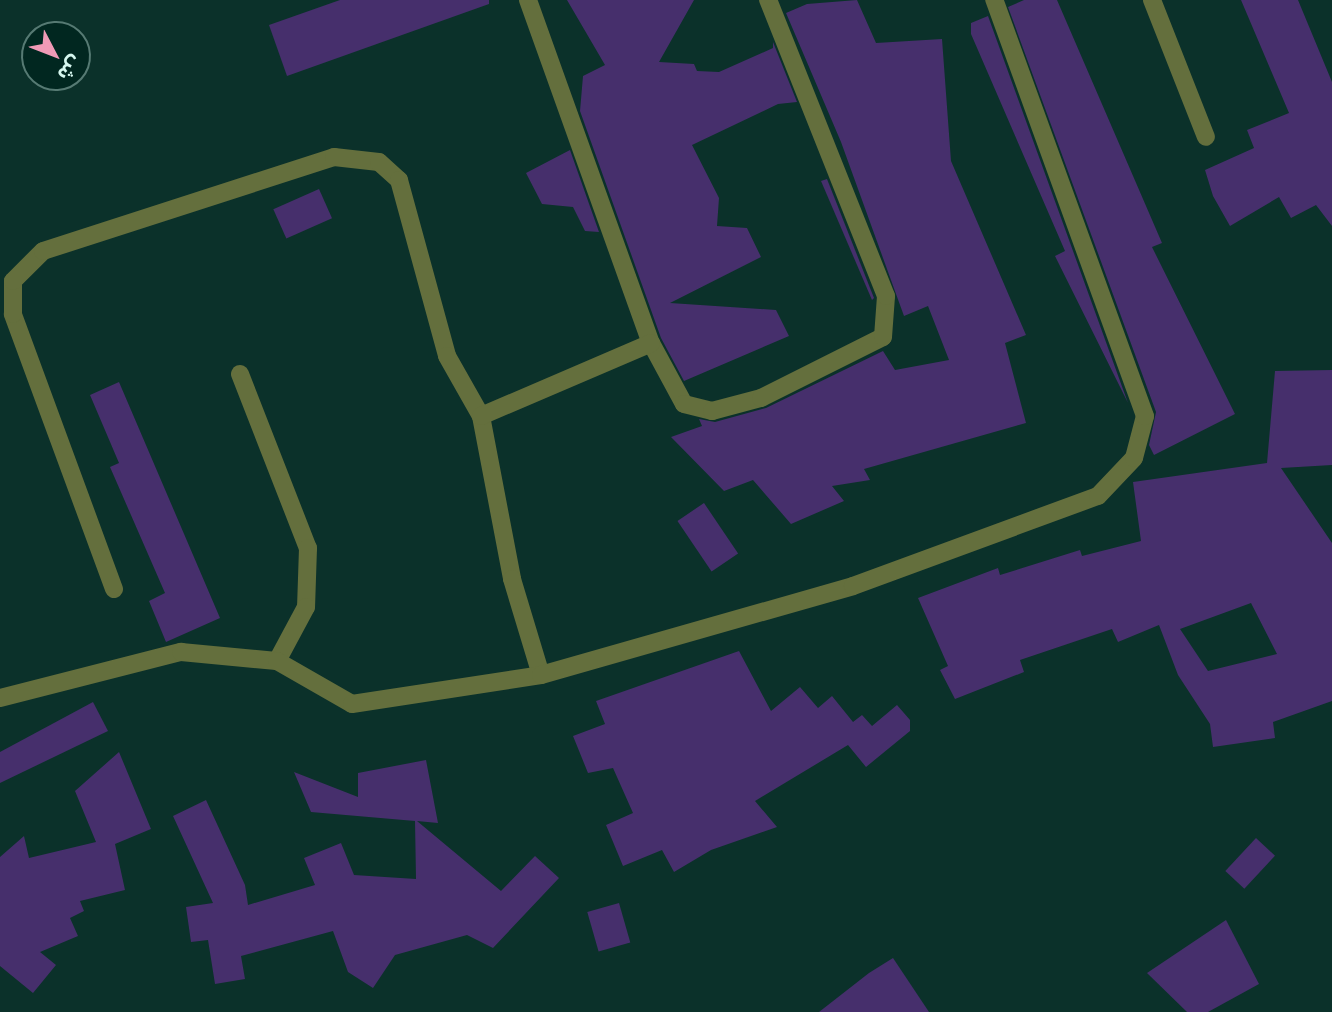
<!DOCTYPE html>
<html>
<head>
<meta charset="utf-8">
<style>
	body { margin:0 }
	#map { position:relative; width:1332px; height:1012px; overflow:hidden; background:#0b312a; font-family:"IBM Plex Serif","Noto Sans Arabic",serif }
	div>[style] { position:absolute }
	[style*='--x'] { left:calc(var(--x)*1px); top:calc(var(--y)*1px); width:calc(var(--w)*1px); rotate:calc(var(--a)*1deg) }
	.building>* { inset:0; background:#462f6c; transform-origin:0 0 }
	.minor>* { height:18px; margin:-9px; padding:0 9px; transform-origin:9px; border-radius:9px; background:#646f3d }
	span { translate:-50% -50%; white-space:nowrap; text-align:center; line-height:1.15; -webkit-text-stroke:5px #012720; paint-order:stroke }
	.north { position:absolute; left:21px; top:21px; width:70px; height:70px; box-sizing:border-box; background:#012720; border:2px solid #567a73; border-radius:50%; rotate:132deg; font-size:19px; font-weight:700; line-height:28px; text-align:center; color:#d6f7ef }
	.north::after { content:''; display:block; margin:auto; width:24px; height:32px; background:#f09ab6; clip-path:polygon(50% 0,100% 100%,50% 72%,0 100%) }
</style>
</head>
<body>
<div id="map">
	<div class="building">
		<i style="clip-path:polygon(340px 0,489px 0,489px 4px,287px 76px,269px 25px)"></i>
		<i style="clip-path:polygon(567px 0,694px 0,659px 62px,694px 64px,697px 71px,719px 72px,773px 48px,773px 42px,797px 102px,778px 104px,692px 145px,719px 198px,717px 226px,747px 228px,761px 257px,670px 303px,776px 310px,789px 336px,684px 381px,661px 338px,580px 111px,583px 76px,605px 65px)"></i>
		<i style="clip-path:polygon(857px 0,876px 43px,942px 39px,951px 161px,1026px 335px,1005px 343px,1026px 423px,864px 469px,870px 480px,832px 486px,844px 501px,791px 524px,753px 480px,724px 491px,671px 437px,702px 426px,699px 419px,715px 422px,766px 408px,883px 351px,895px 370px,949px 360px,928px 306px,904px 316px,841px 142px,786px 13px,807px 4px)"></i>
		<i style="clip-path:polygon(1024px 0,1057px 0,1162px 243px,1152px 247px,1235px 414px,1154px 455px,1149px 445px,1156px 412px,1008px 7px)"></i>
		<i style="clip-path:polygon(1241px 0,1298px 0,1332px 82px,1332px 226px,1316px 205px,1291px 218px,1279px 197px,1230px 226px,1213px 196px,1205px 170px,1254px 148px,1247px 130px,1289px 113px)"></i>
		<i style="clip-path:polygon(988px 16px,1128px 403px,1055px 256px,1065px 251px,971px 34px,971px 23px)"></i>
		<i style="clip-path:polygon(570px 150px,599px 232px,585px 231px,573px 207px,542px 204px,526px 173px)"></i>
		<i style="clip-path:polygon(827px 179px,874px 298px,872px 300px,821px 181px)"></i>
		<i style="left:319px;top:189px;width:32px;height:50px;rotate:66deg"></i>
		<i style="clip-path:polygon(evenodd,1332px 370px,1332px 465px,1281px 468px,1332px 543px,1332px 701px,1273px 722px,1275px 738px,1213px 747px,1210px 724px,1178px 675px,1159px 625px,1118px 642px,1112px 629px,1020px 660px,1024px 672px,955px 699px,940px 670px,948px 666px,918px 598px,998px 568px,1000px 575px,1080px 550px,1082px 556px,1141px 541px,1133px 482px,1267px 463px,1275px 371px,1332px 370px,1251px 603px,1277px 654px,1208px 671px,1180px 629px,1251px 603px)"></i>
		<i style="clip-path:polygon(119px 382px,220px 618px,166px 642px,149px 601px,165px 593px,110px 467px,119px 463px,90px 395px)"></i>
		<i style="left:704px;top:503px;width:61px;height:32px;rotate:56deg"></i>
		<i style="clip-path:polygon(739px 651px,771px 711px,800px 687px,818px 708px,832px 696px,853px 722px,862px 715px,872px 726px,897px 705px,910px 720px,910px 731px,866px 767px,848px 745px,755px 801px,777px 827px,711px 850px,674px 872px,662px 850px,623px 866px,606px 825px,633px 813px,613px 768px,588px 773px,573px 736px,605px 724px,596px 701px)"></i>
		<i style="clip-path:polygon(93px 702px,108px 731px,0 783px,0 752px)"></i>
		<i style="clip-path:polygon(119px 752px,151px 829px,115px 844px,125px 890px,80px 901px,84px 911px,70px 918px,78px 936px,40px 952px,56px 965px,33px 993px,0 966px,0 857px,24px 836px,29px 858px,96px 842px,75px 791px)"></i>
		<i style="clip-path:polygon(426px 760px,438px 823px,417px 821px,501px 891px,535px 856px,559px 878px,493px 948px,467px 935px,395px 955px,373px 988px,348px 972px,333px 931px,241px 956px,245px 979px,215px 984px,208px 940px,191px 942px,186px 907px,213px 903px,173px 816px,206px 800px,245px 885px,248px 905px,315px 885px,304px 858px,341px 843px,354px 875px,416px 879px,415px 821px,311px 812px,294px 772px,358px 797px,358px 773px)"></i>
		<i style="left:1256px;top:838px;width:26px;height:45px;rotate:43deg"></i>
		<i style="left:619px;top:903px;width:41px;height:33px;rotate:74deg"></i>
		<i style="clip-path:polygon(1226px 920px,1259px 984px,1208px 1012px,1187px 1012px,1147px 973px)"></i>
		<i style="clip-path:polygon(893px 958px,929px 1012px,819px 1012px,869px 973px)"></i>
	</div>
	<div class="minor">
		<i style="--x:528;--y:0;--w:364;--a:70.3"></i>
		<i style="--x:651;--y:343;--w:69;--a:61.6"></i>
		<i style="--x:684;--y:404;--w:29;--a:14"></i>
		<i style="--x:712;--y:411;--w:51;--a:-14.9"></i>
		<i style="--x:761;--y:398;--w:136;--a:-26.6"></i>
		<i style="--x:883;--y:337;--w:41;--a:-85.8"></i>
		<i style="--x:886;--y:296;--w:319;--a:-111.7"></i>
		<i style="--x:1152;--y:0;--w:147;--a:68.5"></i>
		<i style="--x:240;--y:374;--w:187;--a:68.7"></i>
		<i style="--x:308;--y:548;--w:59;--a:91.9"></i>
		<i style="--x:306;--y:607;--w:61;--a:118.2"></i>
		<i style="--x:481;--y:416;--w:166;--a:79.2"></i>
		<i style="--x:512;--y:579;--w:100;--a:73.2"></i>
		<i style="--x:114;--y:589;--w:293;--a:-110.2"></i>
		<i style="--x:13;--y:314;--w:33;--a:-90"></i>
		<i style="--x:13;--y:281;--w:42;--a:-45"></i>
		<i style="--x:43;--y:251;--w:306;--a:-17.9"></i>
		<i style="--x:334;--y:157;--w:45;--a:6.3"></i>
		<i style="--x:379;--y:162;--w:27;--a:42"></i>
		<i style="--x:399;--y:180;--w:182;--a:74.7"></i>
		<i style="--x:447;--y:356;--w:69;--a:60.5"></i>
		<i style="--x:481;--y:416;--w:185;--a:-23.2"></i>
		<i style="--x:0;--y:698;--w:187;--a:-14.3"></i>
		<i style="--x:181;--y:652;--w:96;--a:5.4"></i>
		<i style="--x:277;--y:661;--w:86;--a:29.8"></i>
		<i style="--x:352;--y:704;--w:191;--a:-8.7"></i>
		<i style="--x:541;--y:675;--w:324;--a:-15.9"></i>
		<i style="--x:853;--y:586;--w:261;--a:-20.2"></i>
		<i style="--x:1098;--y:496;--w:52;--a:-46.5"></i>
		<i style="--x:1134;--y:458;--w:43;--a:-75.3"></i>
		<i style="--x:1145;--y:416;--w:443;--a:-109.9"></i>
	</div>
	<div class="north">ش</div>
</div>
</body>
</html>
